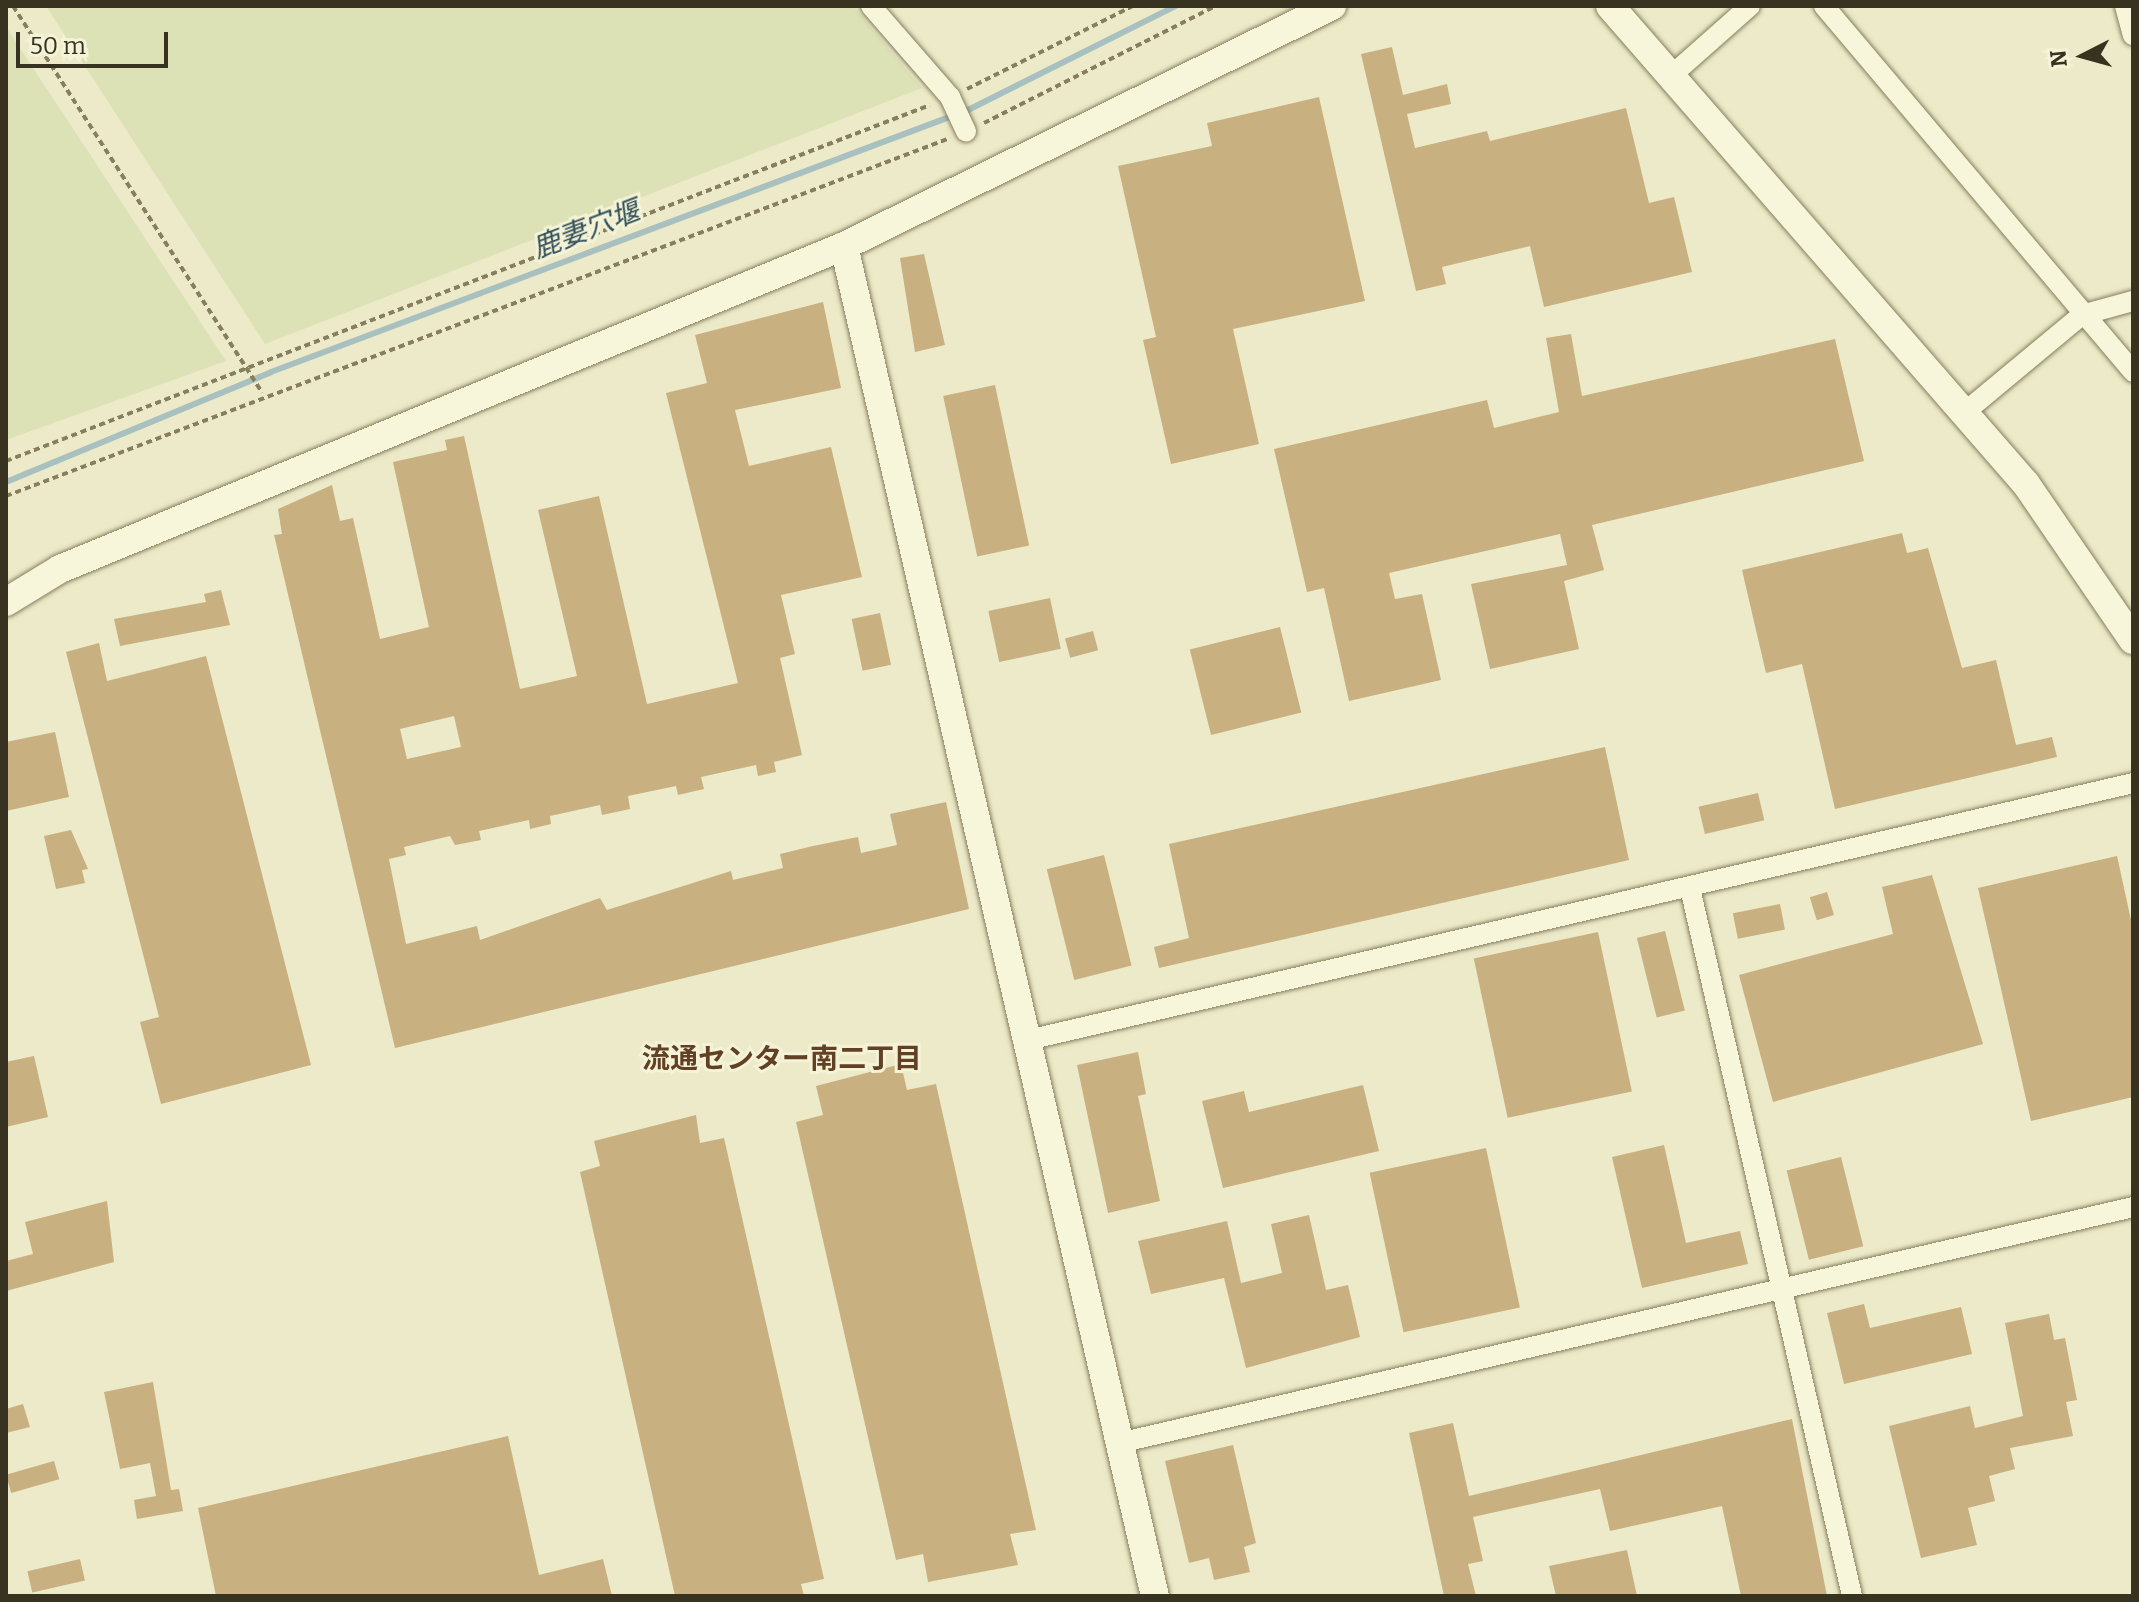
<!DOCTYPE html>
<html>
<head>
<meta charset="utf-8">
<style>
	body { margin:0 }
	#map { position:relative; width:2139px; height:1602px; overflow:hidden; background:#eceac8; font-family:Bitter,"Noto Sans JP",serif }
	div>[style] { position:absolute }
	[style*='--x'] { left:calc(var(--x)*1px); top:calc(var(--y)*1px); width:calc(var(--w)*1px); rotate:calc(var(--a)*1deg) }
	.farmland>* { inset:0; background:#dde1b6 }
	.stream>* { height:6px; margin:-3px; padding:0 3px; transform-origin:3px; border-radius:3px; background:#a8c0bf }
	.building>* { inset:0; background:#c8b080; transform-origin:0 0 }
	.path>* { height:4px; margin-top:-2px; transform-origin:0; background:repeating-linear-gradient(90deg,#877e5e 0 6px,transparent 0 10px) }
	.roads { filter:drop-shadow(0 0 2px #877e5e) drop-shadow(0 0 2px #877e5e) }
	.street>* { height:20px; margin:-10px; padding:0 10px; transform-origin:10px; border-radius:10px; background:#f7f6db }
	.secondary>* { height:28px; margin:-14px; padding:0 14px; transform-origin:14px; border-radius:14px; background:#f7f6db }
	span { translate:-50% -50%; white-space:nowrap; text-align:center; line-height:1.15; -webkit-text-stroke:6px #f4f3d7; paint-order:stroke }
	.water-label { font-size:28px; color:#314f57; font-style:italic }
	.neighbourhood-label { font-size:28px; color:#624023; font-weight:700 }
	.frame { position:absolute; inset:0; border:8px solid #383221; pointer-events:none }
	.north { position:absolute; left:2043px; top:16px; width:80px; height:80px; -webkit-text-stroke:6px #f4f3d7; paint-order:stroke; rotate:264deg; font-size:22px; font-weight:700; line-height:32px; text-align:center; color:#383221 }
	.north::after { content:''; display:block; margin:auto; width:28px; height:36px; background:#383221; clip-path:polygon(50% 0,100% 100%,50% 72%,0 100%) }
	.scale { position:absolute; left:16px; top:32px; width:152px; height:36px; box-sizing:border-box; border:4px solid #383221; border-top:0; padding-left:10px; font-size:24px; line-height:28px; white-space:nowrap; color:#383221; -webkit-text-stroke:6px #f4f3d7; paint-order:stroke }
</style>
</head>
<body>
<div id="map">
	<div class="farmland">
		<i style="clip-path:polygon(46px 6px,853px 6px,922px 88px,265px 344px)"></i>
		<i style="clip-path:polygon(6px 27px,226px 361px,6px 440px)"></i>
	</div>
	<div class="stream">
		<i style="--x:6;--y:482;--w:287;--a:-22.5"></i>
		<i style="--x:271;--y:372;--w:745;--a:-20.6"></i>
		<i style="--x:968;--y:110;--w:233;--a:-26.6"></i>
	</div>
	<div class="building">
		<i style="clip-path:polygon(1392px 47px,1403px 95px,1447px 84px,1451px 104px,1407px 114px,1415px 148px,1487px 131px,1490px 141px,1626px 108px,1649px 203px,1674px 197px,1692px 272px,1544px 307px,1530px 246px,1442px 267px,1446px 284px,1416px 291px,1361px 54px)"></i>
		<i style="clip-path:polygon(1319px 97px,1365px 301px,1233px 329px,1259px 444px,1171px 464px,1143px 340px,1156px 337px,1118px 166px,1212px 146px,1207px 123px)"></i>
		<i style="clip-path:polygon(924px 254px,945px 345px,915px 352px,900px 258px)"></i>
		<i style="clip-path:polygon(evenodd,823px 302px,841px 388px,735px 410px,749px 466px,831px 447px,862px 577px,781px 595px,795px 654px,780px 658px,802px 755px,774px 762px,776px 772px,758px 776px,756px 765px,701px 777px,704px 789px,678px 795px,676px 786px,628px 796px,630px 809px,602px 815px,600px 805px,550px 816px,551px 824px,530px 829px,529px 820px,479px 831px,481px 840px,455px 845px,450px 836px,404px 847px,406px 855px,389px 859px,406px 944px,477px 926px,480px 940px,600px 898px,607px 910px,731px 871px,733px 880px,783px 868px,780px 854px,813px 846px,858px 837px,861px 853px,897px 845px,890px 814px,946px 802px,969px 909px,395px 1048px,274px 535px,282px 534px,278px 509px,332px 485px,340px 521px,353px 518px,380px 639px,429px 627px,393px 462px,447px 450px,445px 440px,464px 436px,520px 689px,577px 676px,538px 510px,599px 496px,647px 704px,738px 683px,666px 393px,707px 383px,695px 335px,823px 302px,454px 716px,461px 747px,407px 759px,400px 729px,454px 716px)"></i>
		<i style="clip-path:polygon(1571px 334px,1582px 396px,1835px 339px,1864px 461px,1592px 525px,1604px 570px,1564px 581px,1579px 649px,1490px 669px,1471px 584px,1567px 565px,1560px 534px,1389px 573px,1395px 599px,1422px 594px,1441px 680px,1349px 701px,1324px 588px,1307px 592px,1274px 449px,1487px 400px,1494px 428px,1559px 412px,1546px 338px)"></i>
		<i style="left:995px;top:385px;width:164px;height:53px;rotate:78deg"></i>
		<i style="clip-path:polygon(1902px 533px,1907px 553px,1928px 548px,1962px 668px,1996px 660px,2016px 745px,2052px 737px,2057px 757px,1835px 809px,1802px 664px,1766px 673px,1742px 570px)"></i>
		<i style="clip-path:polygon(221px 590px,230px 625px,120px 646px,114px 619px,206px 602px,204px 594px)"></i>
		<i style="left:1050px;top:598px;width:52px;height:63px;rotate:78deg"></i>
		<i style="left:880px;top:613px;width:53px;height:29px;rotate:78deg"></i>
		<i style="left:1280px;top:627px;width:88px;height:93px;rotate:76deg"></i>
		<i style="left:1093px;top:631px;width:20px;height:29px;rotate:75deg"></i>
		<i style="clip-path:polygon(99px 643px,107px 681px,206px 656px,311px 1065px,161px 1104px,140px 1022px,159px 1017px,66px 652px)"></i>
		<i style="clip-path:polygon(55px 732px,69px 797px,6px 811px,6px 742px)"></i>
		<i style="clip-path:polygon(1605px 747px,1629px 860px,1159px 968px,1154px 947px,1189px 938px,1169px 844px)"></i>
		<i style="left:1758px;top:793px;width:28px;height:61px;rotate:77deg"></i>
		<i style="clip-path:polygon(71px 830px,88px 869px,82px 870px,85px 883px,56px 889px,44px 836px)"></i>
		<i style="left:1104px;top:855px;width:114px;height:59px;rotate:76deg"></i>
		<i style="clip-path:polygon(2117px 856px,2133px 929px,2133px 1097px,2031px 1121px,1978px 888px)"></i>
		<i style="clip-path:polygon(1932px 875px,1983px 1044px,1773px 1102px,1739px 975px,1893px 934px,1882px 887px)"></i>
		<i style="left:1827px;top:892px;width:24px;height:18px;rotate:73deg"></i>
		<i style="left:1780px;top:904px;width:26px;height:48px;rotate:79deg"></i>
		<i style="left:1665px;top:931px;width:82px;height:29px;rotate:76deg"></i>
		<i style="left:1598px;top:932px;width:163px;height:127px;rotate:78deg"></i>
		<i style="clip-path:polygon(1138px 1052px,1146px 1094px,1138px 1096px,1160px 1201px,1108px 1213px,1077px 1065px)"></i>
		<i style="clip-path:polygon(34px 1056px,48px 1117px,6px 1127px,6px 1062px)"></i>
		<i style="clip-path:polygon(901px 1064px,907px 1090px,936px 1084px,1036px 1530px,1010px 1534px,1018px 1565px,928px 1582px,923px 1554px,896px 1560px,796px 1122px,823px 1115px,816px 1086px)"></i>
		<i style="clip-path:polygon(1363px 1085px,1379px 1151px,1223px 1188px,1202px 1101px,1244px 1091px,1249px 1112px)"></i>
		<i style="clip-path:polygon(696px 1115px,700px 1143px,724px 1138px,824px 1579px,801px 1584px,804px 1596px,675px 1596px,580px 1172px,600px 1166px,594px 1141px)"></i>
		<i style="clip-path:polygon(1664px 1145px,1686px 1243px,1740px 1231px,1748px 1264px,1642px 1288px,1612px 1157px)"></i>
		<i style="left:1486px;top:1148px;width:163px;height:119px;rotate:78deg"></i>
		<i style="left:1841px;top:1157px;width:92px;height:56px;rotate:76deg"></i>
		<i style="clip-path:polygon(107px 1201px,114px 1262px,6px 1291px,6px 1261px,33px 1254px,25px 1222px)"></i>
		<i style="clip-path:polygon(1309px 1215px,1326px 1290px,1348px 1285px,1360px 1337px,1246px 1368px,1224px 1278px,1151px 1294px,1138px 1241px,1227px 1221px,1241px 1283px,1282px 1273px,1271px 1224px)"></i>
		<i style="clip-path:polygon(1864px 1304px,1870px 1328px,1961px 1307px,1972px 1354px,1844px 1384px,1827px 1313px)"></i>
		<i style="clip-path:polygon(2049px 1314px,2054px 1340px,2065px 1338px,2077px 1400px,2066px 1402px,2073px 1436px,2010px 1448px,2015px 1469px,1989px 1476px,1995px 1501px,1968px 1508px,1977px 1545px,1921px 1558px,1889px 1426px,1970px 1406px,1975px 1428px,2023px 1416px,2005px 1323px)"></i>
		<i style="clip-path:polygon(153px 1382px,171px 1490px,179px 1489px,183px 1511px,137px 1519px,134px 1500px,156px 1496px,150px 1463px,120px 1469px,104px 1392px)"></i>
		<i style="clip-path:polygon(23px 1404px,30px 1427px,6px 1433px,6px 1409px)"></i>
		<i style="clip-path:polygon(1792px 1419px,1827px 1596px,1741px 1596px,1722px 1506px,1610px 1531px,1600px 1489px,1473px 1517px,1483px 1561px,1468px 1564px,1476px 1596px,1444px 1596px,1409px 1433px,1453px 1423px,1469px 1496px)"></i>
		<i style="clip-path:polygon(508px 1436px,539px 1575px,603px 1559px,612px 1596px,216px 1596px,198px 1508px)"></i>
		<i style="clip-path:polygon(1233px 1445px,1256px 1543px,1244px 1547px,1250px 1572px,1214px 1580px,1209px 1558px,1189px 1563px,1165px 1461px)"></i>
		<i style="left:54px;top:1461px;width:19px;height:50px;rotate:74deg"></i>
		<i style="clip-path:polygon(1627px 1550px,1637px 1596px,1556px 1596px,1549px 1566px)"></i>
		<i style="left:80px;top:1559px;width:22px;height:54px;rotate:77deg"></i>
	</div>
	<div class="path">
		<i style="--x:13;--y:6;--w:460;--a:57.2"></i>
		<i style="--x:967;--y:89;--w:186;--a:-26.6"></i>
		<i style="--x:984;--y:123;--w:260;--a:-26.8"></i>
		<i style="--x:6;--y:461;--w:990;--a:-21.07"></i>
		<i style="--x:6;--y:496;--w:1010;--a:-20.77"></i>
	</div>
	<div class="roads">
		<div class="street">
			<i style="--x:871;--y:6;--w:121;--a:49"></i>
			<i style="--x:950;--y:97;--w:38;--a:65"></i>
			<i style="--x:1824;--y:6;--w:479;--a:49.8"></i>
			<i style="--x:2125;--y:6;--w:30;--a:75"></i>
			<i style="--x:1672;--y:75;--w:104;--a:-41.5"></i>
			<i style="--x:1965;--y:412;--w:152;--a:-39.7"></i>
			<i style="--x:2082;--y:315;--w:53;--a:-15.4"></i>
			<i style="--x:1690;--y:888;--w:726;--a:77.11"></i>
			<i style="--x:1028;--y:1040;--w:1134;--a:-13.09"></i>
			<i style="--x:1119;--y:1443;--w:1041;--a:-13.1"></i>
		</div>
		<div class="secondary">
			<i style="--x:1610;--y:6;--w:634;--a:48.97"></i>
			<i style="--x:2026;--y:484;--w:189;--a:55.6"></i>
			<i style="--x:844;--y:246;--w:1385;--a:77.03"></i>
			<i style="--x:6;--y:602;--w:63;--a:-31.4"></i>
			<i style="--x:60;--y:569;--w:848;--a:-22.39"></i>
			<i style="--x:844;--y:246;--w:544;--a:-26.19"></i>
		</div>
	</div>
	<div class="water-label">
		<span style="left:586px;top:230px;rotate:-21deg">鹿妻穴堰</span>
	</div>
	<div class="neighbourhood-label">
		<span style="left:782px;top:1059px">流通センター南二丁目</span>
	</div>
	<div class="frame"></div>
	<div class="north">N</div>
	<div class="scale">50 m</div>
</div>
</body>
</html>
